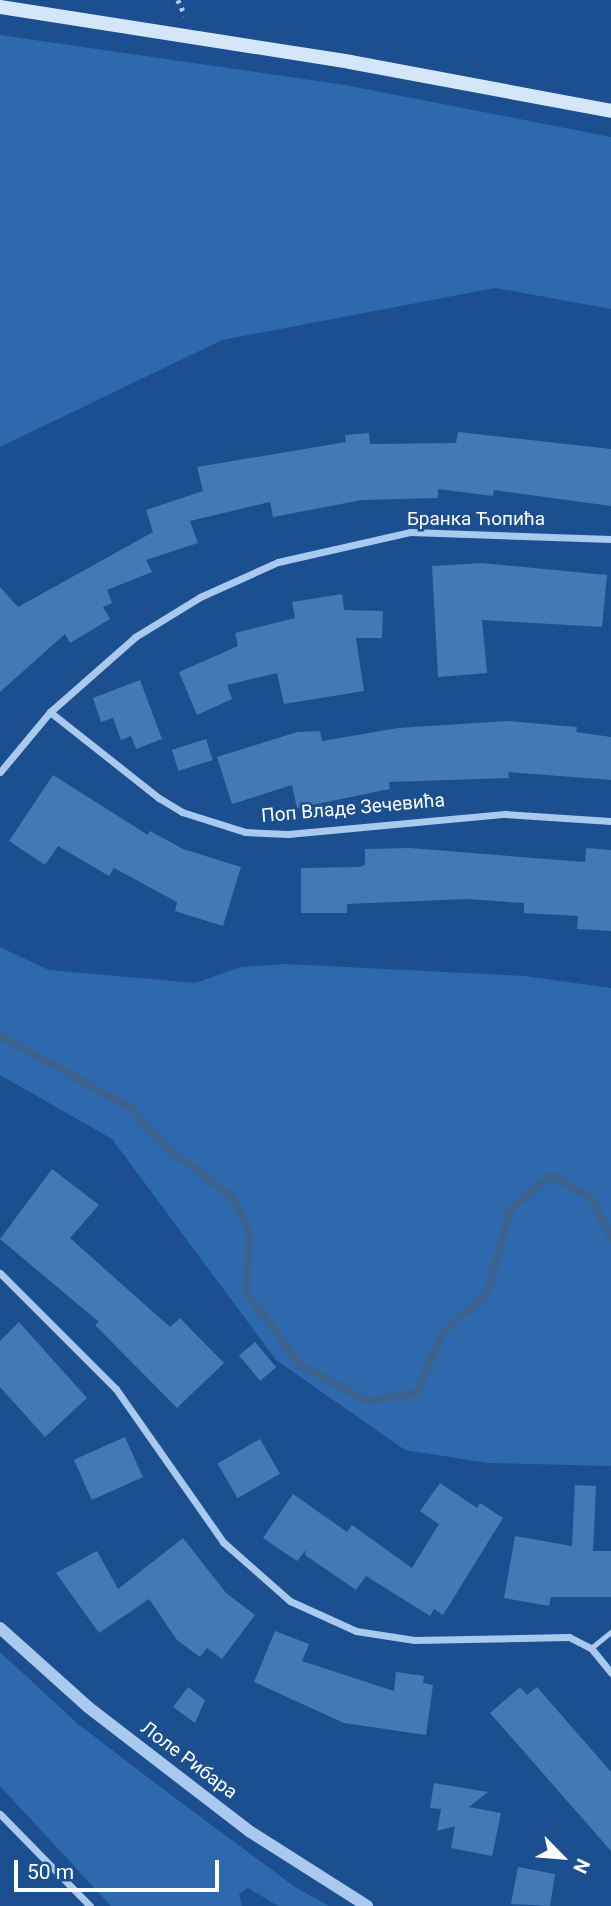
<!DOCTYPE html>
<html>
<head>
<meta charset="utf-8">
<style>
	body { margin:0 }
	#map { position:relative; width:611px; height:1906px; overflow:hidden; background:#1b4f8f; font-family:Roboto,sans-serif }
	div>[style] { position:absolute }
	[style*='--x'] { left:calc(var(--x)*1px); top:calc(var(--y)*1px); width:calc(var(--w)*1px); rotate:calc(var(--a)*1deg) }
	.green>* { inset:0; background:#2e69ad }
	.stream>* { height:8px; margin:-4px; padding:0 4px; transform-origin:4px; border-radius:4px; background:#3c6290 }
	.building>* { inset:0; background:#4478b7; transform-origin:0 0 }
	.path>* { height:4.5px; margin-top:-2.25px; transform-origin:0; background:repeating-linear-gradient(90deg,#a9c9ee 0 3.5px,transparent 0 8.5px) }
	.service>* { height:5px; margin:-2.5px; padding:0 2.5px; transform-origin:2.5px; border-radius:2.5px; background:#a9c9ee }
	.minor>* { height:7px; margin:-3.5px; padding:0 3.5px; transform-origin:3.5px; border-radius:3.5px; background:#a9c9ee }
	.tertiary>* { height:12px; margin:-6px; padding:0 6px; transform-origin:6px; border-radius:6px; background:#a9c9ee }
	.secondary>* { height:14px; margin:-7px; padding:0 7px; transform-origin:7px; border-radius:7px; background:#d6e6fa }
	span { translate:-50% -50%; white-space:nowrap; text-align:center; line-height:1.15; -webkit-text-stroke:5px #1b4f8f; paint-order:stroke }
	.street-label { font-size:19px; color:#fff }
	.north { position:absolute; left:527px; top:1822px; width:70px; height:70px; -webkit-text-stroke:5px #1b4f8f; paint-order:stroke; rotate:115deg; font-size:19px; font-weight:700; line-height:28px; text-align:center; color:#fff }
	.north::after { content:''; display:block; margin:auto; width:24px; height:32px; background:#fff; clip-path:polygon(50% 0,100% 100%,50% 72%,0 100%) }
	.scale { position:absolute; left:14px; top:1860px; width:205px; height:32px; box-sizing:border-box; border:4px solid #fff; border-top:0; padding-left:9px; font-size:21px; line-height:24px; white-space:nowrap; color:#fff; -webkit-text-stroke:5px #1b4f8f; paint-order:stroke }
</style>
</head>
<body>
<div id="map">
	<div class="green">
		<i style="clip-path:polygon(0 35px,345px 85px,611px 137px,611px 309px,495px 288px,222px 340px,0 447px)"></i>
		<i style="clip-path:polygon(0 947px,49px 970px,195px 983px,241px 967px,286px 964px,524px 976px,611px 988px,611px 1466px,488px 1463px,405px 1450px,276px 1360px,112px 1139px,0 1075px)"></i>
		<i style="clip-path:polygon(0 1652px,78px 1724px,163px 1789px,295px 1887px,329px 1906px,278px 1906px,248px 1888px,239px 1894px,242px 1906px,111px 1906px,0 1786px)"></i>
	</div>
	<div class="stream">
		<i style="--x:0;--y:1036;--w:147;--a:28.8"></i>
		<i style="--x:129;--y:1107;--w:62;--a:46.3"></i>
		<i style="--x:172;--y:1152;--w:76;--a:37"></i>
		<i style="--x:233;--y:1198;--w:40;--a:65"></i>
		<i style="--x:250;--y:1234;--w:58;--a:93.9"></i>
		<i style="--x:246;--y:1292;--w:91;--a:53.5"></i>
		<i style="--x:300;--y:1365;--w:77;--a:27.9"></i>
		<i style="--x:368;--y:1401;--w:49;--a:-9.5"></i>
		<i style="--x:416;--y:1393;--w:67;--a:-66.1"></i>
		<i style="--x:443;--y:1332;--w:58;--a:-40.8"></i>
		<i style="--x:487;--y:1294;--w:87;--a:-74.7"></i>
		<i style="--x:510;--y:1210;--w:55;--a:-39.8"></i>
		<i style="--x:552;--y:1175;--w:47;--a:31"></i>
		<i style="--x:592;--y:1199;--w:43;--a:64"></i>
	</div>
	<div class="building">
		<i style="clip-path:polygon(458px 432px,611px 449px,611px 506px,494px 490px,493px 496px,438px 489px,438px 498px,362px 500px,273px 517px,270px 502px,190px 521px,198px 543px,146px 560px,152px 572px,107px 590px,112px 603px,103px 607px,110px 619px,70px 643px,65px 634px,0 692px,0 587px,18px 607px,153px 532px,146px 510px,203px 491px,197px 467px,346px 442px,345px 435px,369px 433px,370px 444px,456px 443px)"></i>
		<i style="clip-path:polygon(482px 563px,607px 575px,602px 627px,482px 620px,487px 673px,438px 677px,432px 566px)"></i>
		<i style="clip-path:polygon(342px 594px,344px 610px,383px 611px,382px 638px,356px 638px,364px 691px,284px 704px,277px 673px,227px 685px,232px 699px,197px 715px,179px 672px,238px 646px,235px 633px,295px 618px,292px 602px)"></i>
		<i style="clip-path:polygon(140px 680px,162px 739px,136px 749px,131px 736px,121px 740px,113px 718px,101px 722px,93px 698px)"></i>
		<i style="clip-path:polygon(508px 721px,577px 727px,576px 732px,611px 737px,611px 780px,508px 772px,509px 778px,389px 782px,390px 789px,297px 808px,292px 785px,232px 804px,217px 757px,297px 732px,320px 731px,322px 741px,398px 728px)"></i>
		<i style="left:206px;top:739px;width:22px;height:36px;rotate:72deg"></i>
		<i style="clip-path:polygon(53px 775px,148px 835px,150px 831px,183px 849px,241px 867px,223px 926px,175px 911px,177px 902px,114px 868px,109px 876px,58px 846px,45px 865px,9px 841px)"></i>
		<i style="clip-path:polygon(409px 848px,585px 862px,586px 848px,611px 850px,611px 931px,577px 929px,578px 916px,524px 913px,524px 903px,466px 899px,347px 904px,347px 913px,301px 913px,301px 868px,359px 867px,365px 865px,365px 849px)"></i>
		<i style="clip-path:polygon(52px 1169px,99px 1205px,70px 1238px,170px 1327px,180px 1318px,224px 1363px,177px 1408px,95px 1325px,99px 1322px,0 1239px)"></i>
		<i style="clip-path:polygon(19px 1322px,87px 1398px,45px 1437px,0 1387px,0 1341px)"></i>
		<i style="left:255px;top:1342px;width:33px;height:21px;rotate:50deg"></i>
		<i style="left:125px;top:1437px;width:44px;height:56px;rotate:66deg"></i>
		<i style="left:260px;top:1439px;width:40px;height:49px;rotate:60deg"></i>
		<i style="clip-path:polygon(440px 1483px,477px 1508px,480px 1503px,503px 1518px,443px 1615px,434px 1609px,430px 1616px,366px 1576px,356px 1590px,305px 1555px,306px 1550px,297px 1561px,263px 1538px,293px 1494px,347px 1532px,352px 1525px,412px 1568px,439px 1524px,420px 1511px)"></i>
		<i style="clip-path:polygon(575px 1485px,596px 1486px,593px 1551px,611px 1551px,611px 1597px,551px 1597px,549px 1606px,504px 1598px,515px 1536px,572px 1546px)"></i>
		<i style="clip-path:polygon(183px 1538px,226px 1593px,255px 1615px,222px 1659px,207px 1648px,200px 1657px,177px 1640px,149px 1599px,99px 1633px,56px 1573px,97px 1551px,118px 1589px)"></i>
		<i style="clip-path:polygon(275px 1631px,309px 1644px,302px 1661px,394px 1691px,396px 1672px,424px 1676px,423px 1683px,433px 1685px,426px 1735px,344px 1723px,254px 1682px)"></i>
		<i style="clip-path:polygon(188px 1687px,205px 1700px,195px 1723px,173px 1707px)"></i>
		<i style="clip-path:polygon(520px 1687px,527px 1695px,537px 1687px,611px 1772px,611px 1851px,490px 1713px)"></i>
		<i style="clip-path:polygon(434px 1783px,488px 1792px,469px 1807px,501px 1813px,492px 1856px,451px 1848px,455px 1826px,437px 1831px,441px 1809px,430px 1808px)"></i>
		<i style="clip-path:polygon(518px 1867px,555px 1874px,550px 1906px,511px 1904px)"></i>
	</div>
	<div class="path">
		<i style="--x:178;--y:0;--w:17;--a:65"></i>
	</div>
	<div class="service">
		<i style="--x:591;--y:1648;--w:26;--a:-39"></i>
	</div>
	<div class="minor">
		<i style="--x:50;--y:712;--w:139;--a:38.3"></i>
		<i style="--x:159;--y:798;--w:27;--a:31"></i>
		<i style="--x:182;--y:812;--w:66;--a:17.6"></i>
		<i style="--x:245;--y:832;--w:43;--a:2.7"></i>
		<i style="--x:288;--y:834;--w:218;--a:-5.3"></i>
		<i style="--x:505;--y:814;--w:106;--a:3.8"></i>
		<i style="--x:0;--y:772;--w:78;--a:-50.2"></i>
		<i style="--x:50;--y:712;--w:113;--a:-41.4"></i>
		<i style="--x:135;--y:637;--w:76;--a:-31.6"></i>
		<i style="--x:200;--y:597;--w:85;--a:-24.2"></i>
		<i style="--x:278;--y:562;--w:135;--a:-12.8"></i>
		<i style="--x:410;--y:532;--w:201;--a:2"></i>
		<i style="--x:0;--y:1273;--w:164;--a:45"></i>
		<i style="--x:116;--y:1389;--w:187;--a:55"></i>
		<i style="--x:223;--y:1542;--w:89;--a:41.4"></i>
		<i style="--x:290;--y:1601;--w:72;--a:24.4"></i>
		<i style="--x:356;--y:1631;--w:59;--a:8.8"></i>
		<i style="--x:414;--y:1640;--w:155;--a:-1.1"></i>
		<i style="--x:569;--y:1637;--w:25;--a:27"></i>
		<i style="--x:591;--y:1648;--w:32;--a:51"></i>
		<i style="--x:0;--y:1814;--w:129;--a:45.6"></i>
	</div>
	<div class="tertiary">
		<i style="--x:0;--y:1628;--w:118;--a:41.9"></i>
		<i style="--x:88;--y:1707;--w:203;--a:37.6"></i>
		<i style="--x:249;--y:1831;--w:140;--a:32.4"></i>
	</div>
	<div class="secondary">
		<i style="--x:0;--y:7;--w:354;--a:8.9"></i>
		<i style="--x:350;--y:62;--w:266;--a:10.6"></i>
	</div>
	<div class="street-label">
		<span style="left:476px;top:519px">Бранка Ћопића</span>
		<span style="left:353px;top:808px;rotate:-5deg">Поп Владе Зечевића</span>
		<span style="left:189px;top:1760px;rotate:37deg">Лоле Рибара</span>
	</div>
	<div class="north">N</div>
	<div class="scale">50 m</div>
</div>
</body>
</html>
